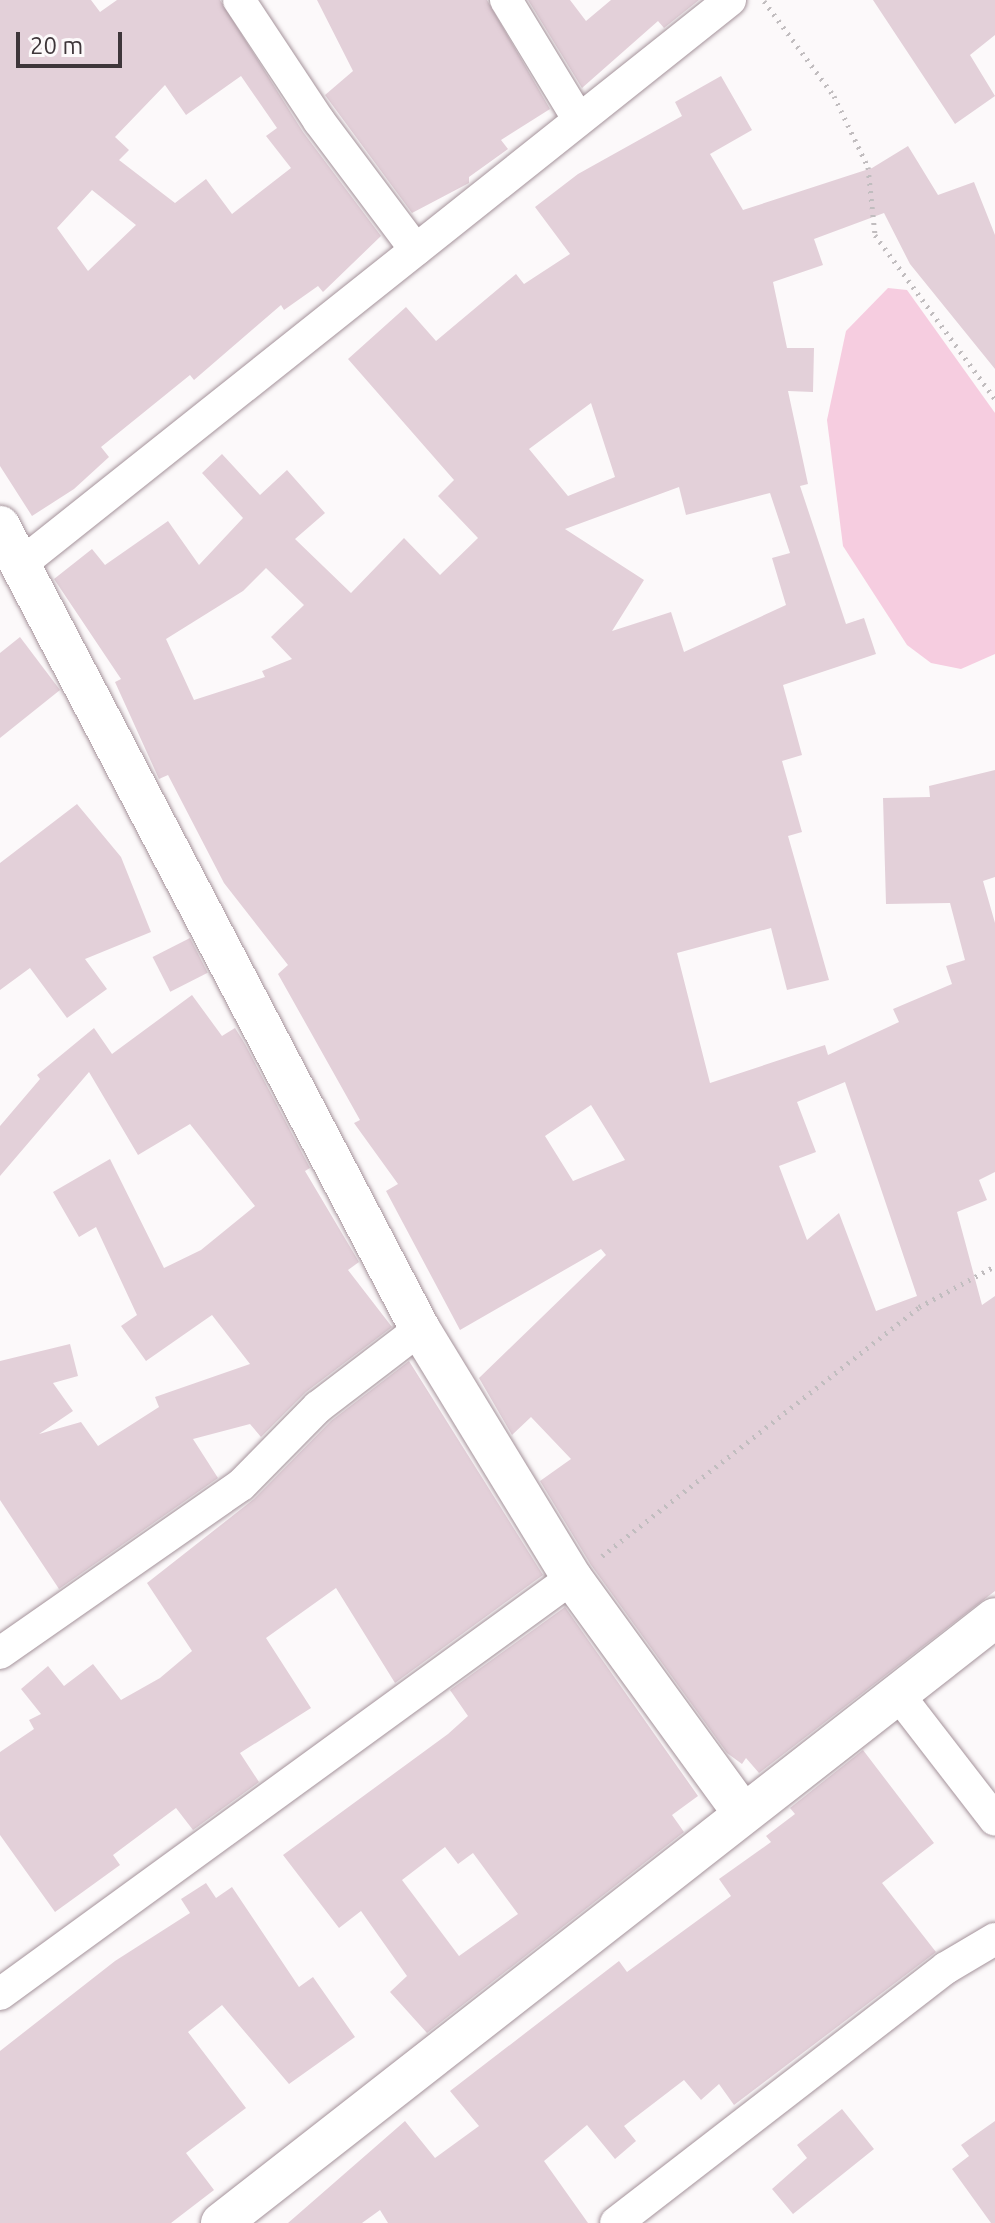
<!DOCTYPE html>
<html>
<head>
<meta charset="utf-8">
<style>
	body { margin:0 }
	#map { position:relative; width:995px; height:2223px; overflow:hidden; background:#fcf9fa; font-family:Ubuntu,sans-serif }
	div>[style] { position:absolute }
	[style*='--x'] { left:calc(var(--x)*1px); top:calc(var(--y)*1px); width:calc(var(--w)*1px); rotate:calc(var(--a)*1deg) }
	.green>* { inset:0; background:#f6cde0 }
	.building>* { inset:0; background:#e3d0d9; transform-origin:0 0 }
	.path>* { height:5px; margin-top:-2.5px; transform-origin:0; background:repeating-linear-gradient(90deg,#c1bdbf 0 2px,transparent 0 8px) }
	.roads { filter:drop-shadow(0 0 2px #a5939b) drop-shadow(0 0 2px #a5939b) }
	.minor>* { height:32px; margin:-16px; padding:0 16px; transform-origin:16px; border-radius:16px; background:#fff }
	.tertiary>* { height:40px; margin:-20px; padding:0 20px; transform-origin:20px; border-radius:20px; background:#fff }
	span { translate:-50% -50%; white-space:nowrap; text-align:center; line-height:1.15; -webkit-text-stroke:6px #fcf9fa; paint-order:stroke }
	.scale { position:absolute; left:16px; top:32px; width:106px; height:36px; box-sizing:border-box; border:4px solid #3e363a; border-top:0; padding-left:10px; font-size:24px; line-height:28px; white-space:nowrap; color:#3e363a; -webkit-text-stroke:6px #fcf9fa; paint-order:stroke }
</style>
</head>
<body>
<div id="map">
	<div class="green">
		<i style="clip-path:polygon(888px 288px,907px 290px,995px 413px,995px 654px,961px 669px,931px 663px,907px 645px,843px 546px,827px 420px,846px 331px)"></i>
	</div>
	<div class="building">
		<i style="clip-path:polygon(evenodd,0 0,91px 0,100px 12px,117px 0,220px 0,303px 132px,381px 236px,323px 292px,318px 286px,284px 310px,281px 305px,194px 380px,190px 375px,101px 447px,109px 457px,74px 489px,32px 516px,0 466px,0 0,241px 76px,277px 128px,266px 136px,291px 168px,232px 214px,206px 179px,175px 203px,119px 160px,129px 150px,115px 137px,165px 85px,186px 115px,241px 76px,0 0,92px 190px,136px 225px,88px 271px,57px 228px,92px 190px)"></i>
		<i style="clip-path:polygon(317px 0,487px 0,550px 109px,501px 140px,508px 149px,469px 177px,469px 183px,412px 213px,325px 95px,353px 71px)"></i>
		<i style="clip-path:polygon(528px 0,570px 0,586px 21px,611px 0,699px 0,664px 28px,658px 21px,582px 88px)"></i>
		<i style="clip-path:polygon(873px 0,995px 0,995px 35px,970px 55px,995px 96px,955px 124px)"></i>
		<i style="clip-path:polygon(evenodd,721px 76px,752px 130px,710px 154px,743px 210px,872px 168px,908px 146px,938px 195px,974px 182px,995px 235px,995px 369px,910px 264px,884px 213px,814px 239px,823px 265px,773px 282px,787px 348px,814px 348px,813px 392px,788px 391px,808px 484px,800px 486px,846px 624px,864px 618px,876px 654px,783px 685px,802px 755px,782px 761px,802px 832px,788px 836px,829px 980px,787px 990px,771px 928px,677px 953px,710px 1083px,825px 1045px,828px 1055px,899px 1022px,893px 1009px,952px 984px,946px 966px,965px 960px,950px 903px,886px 904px,883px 798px,930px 797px,929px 786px,995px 770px,995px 877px,983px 881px,995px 923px,995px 1172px,979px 1180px,987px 1200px,957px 1212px,982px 1305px,995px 1296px,995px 1591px,759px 1773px,746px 1758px,742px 1764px,727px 1753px,591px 1565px,540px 1481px,571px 1459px,531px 1417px,512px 1435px,479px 1378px,606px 1255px,601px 1249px,460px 1330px,386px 1191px,398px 1184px,354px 1123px,360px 1120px,278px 974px,288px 965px,224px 883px,168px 775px,159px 779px,115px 682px,121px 679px,54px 579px,92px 549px,105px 565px,168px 521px,199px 565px,243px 518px,202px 473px,222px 454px,260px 495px,287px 470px,325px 513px,295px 539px,351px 593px,404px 538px,440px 575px,478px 538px,438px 496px,454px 480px,348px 359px,406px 307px,436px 341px,516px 274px,524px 284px,570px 254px,535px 207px,578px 174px,682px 116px,675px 102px,721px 76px,591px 403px,615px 477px,568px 496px,529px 449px,591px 403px,721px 76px,679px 487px,686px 515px,770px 493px,790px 553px,772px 558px,786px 605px,684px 652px,671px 612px,612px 631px,644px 580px,565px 529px,679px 487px,721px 76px,266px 568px,304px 605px,271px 637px,292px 659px,262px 671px,265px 677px,194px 700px,166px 639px,243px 591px,266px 568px,721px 76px,845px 1082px,917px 1296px,876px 1311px,839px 1213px,807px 1240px,779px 1166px,816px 1152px,797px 1102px,845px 1082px,721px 76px,591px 1105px,625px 1160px,573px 1181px,545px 1136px,591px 1105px)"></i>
		<i style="clip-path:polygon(20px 637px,60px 690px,0 738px,0 653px)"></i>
		<i style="clip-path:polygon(77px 804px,121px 857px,151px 932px,85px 959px,107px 989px,67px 1018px,30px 968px,0 990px,0 863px)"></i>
		<i style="left:190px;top:938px;width:39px;height:42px;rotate:63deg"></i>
		<i style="clip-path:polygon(192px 995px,222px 1036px,235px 1028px,245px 1044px,310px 1168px,305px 1171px,359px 1262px,348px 1270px,392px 1327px,306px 1392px,261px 1437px,250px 1424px,193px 1439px,218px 1478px,59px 1589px,0 1500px,0 1361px,70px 1344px,78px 1376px,53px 1383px,73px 1411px,39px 1434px,81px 1422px,98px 1446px,159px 1407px,155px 1397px,250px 1364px,212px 1315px,146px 1361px,121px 1326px,137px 1315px,96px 1227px,79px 1237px,53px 1192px,110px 1159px,164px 1268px,201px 1250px,255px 1206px,190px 1124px,138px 1155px,89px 1072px,0 1176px,0 1126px,40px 1079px,37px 1075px,94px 1028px,112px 1054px)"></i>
		<i style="clip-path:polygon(409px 1361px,543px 1575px,395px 1683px,336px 1588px,266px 1638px,311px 1708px,240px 1753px,259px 1782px,193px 1830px,176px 1808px,113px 1855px,120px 1865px,55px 1912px,0 1835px,0 1752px,34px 1729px,29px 1720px,41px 1714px,21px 1689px,48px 1666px,64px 1686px,93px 1664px,121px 1700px,160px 1678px,192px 1651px,147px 1583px,254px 1499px,331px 1421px)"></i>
		<i style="clip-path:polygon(evenodd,565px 1607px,698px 1796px,672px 1815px,684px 1832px,427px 2033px,390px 1992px,407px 1976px,361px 1911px,339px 1928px,283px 1855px,448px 1734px,468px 1716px,450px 1690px,565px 1607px,445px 1847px,458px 1864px,473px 1853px,518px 1914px,459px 1956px,402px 1880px,445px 1847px)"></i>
		<i style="clip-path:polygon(863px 1750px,934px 1843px,882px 1883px,936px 1952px,734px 2105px,719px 2084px,701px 2100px,684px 2080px,624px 2126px,636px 2141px,615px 2159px,587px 2125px,544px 2161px,588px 2223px,388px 2223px,380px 2210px,362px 2223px,288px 2223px,405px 2121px,435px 2158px,479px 2126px,450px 2091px,619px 1961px,627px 1972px,731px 1896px,719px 1879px,771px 1842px,766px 1836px,795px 1814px,790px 1808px)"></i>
		<i style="clip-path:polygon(206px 1883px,216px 1898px,232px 1887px,299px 1987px,313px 1977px,355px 2037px,289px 2084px,222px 2005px,188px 2032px,246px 2108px,186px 2153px,214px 2190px,171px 2223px,0 2223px,0 2051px,115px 1961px,190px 1913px,181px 1899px)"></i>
		<i style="clip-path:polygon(842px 2109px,874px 2149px,793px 2214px,772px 2189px,807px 2158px,797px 2145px)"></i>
		<i style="clip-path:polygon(995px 2121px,995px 2223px,991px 2223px,952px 2169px,969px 2156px,961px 2145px)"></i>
	</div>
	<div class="path">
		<i style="--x:764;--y:1;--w:118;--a:53.6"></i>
		<i style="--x:834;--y:96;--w:79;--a:64.4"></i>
		<i style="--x:868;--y:167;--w:68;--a:84.1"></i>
		<i style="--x:875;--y:235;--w:203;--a:53.8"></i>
		<i style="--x:602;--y:1556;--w:403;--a:-38.1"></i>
		<i style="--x:919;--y:1307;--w:86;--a:-28.3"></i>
	</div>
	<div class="roads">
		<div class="minor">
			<i style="--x:239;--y:0;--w:145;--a:56.5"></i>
			<i style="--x:319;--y:121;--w:161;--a:53.1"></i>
			<i style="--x:506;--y:0;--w:140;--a:58.7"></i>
			<i style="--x:21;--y:564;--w:906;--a:-38.5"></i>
			<i style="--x:0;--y:1653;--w:294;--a:-34.9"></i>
			<i style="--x:241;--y:1485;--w:110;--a:-45.4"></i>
			<i style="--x:318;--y:1407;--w:128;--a:-37.4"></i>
			<i style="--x:897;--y:1693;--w:160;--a:52.3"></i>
			<i style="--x:0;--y:1994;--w:707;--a:-36.03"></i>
			<i style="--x:616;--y:2223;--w:417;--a:-37.7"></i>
			<i style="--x:946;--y:1968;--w:57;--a:-30.6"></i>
		</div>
		<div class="tertiary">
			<i style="--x:0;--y:526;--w:906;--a:62.39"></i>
			<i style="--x:420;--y:1329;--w:292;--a:58.6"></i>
			<i style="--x:572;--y:1578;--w:289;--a:54"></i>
			<i style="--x:221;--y:2223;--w:982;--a:-38.01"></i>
		</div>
	</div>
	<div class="scale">20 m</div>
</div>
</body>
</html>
